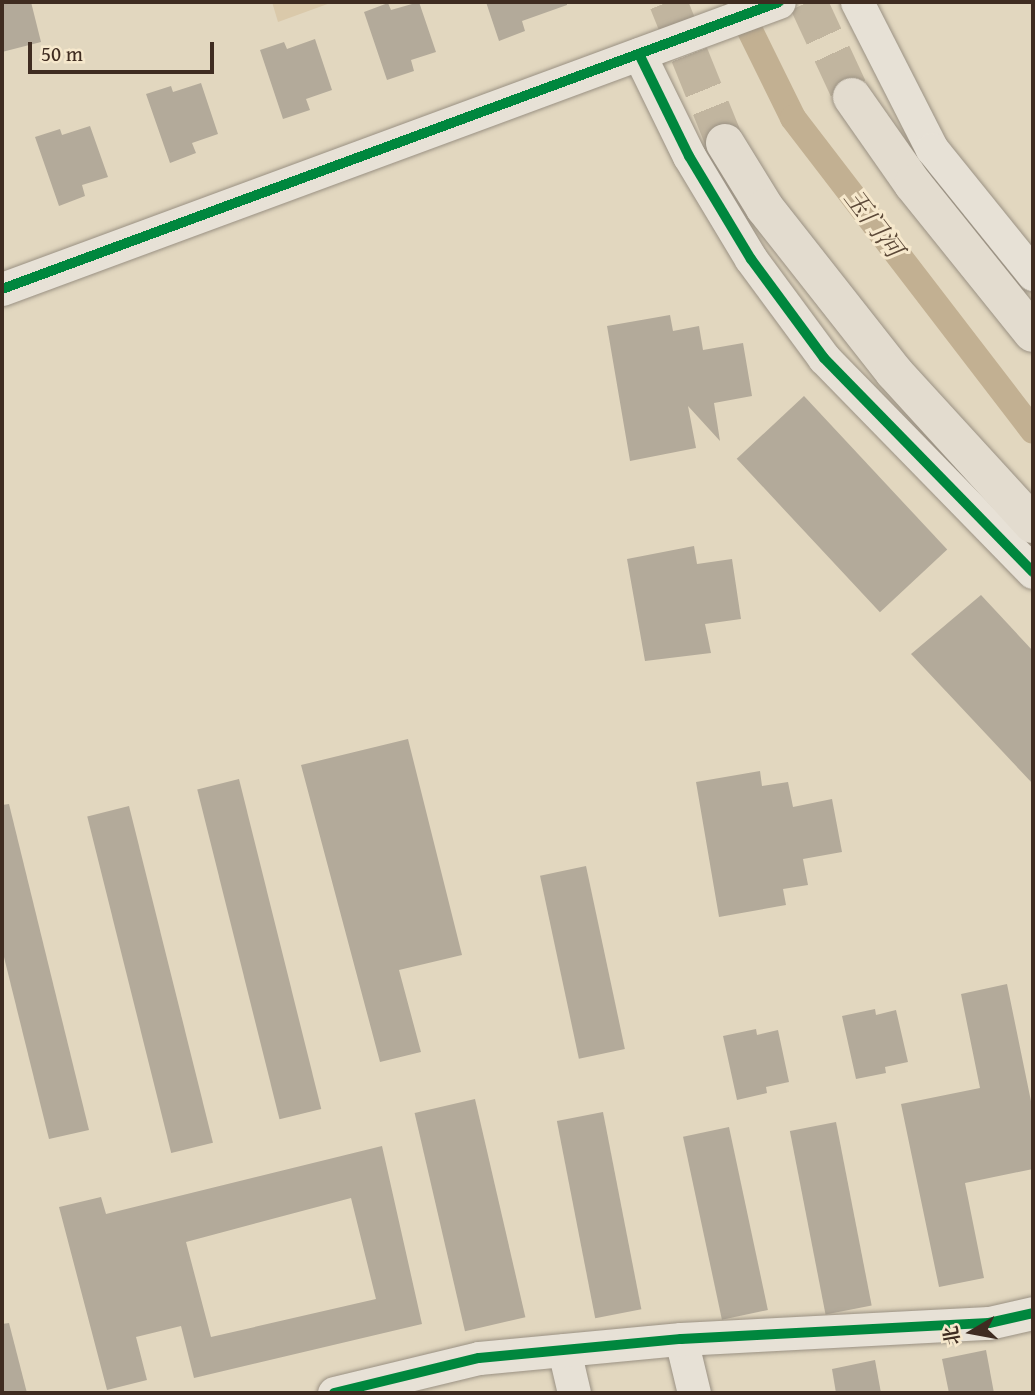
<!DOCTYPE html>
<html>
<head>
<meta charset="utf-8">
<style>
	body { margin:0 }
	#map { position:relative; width:1035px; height:1395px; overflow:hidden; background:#e2d7bf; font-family:"Gentium Book Plus","Noto Serif SC",serif }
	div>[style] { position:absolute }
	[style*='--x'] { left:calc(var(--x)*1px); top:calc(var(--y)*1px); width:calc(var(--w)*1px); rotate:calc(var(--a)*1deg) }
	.green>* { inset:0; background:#dac9aa }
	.canal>* { height:26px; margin:-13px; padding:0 13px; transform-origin:13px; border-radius:13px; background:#c2b092 }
	.building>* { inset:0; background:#b3aa9a; transform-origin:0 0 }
	.major-tunnel>* { height:38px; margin-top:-19px; transform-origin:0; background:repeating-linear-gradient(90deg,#c1b59f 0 38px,transparent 0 57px) }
	.roads { filter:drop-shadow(0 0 2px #9a9183) drop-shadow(0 0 2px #9a9183) }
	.minor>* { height:33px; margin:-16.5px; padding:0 16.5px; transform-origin:16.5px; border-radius:16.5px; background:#e7e1d6 }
	.major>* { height:38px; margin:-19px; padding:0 19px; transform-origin:19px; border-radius:19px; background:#e3dccf }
	.cycleway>* { height:10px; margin:-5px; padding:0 5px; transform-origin:5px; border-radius:5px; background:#00873e }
	span { translate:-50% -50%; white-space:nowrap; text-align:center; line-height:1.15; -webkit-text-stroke:6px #f6e8cc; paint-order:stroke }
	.water-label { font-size:26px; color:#5c4938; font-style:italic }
	.frame { position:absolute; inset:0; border:4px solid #3f2c21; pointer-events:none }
	.north { position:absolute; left:937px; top:1297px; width:70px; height:70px; -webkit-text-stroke:5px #f6e8cc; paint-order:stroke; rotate:260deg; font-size:19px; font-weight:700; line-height:28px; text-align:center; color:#3f2c21 }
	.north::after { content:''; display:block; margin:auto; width:24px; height:32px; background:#3f2c21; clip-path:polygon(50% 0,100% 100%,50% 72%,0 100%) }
	.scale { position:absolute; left:28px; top:42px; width:186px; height:32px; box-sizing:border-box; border:4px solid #3f2c21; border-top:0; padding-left:9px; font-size:21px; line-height:24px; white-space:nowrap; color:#3f2c21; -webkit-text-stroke:5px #f6e8cc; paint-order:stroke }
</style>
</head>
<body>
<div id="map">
	<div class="green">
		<i style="clip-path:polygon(272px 2px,333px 2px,278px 22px)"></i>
	</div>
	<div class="canal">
		<i style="--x:736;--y:2;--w:129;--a:63.8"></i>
		<i style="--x:793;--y:118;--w:394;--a:52.5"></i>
	</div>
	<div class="building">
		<i style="clip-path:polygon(2px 2px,31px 2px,41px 42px,2px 52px)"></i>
		<i style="clip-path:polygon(419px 2px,436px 52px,411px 60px,414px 71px,387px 80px,364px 12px,388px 3px,391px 10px)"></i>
		<i style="clip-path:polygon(486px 2px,567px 2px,567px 5px,522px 21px,525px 31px,499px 41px)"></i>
		<i style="clip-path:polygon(315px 39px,332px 90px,306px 99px,310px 110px,283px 119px,260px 50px,284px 42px,287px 49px)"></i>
		<i style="clip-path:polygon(201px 83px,218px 134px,192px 143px,196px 153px,170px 163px,146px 94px,171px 86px,173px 92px)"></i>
		<i style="clip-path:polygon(90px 126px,108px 177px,82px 185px,85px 196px,59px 206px,35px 137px,60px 129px,62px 135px)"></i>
		<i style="clip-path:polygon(670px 315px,673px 331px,699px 326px,703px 350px,743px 343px,752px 396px,714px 403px,720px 441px,688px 406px,696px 448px,630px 461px,607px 326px)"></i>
		<i style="left:804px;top:396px;width:210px;height:92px;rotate:47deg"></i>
		<i style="clip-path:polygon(694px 546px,697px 564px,732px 559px,741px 619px,705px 624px,711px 653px,645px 661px,627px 559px)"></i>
		<i style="clip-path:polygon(981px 595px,1033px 651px,1033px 784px,911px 654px)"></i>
		<i style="clip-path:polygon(408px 739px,462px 955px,399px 970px,421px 1052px,380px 1062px,301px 765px)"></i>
		<i style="clip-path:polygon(760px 771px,762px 786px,788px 782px,793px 807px,832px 799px,842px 852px,803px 859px,808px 885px,783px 889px,786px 905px,719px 917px,696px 782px)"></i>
		<i style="left:239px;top:779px;width:340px;height:43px;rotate:76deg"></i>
		<i style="clip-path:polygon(9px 804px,89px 1130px,49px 1139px,2px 949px,2px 805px)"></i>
		<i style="left:129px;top:806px;width:347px;height:43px;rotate:76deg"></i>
		<i style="left:586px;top:866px;width:187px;height:47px;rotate:78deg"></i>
		<i style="clip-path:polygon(1007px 984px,1033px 1111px,1033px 1169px,965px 1183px,984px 1278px,939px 1287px,901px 1104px,980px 1088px,961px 994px)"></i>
		<i style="clip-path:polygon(875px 1009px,876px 1015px,896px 1010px,908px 1062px,885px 1067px,886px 1073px,856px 1079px,842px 1016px)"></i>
		<i style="clip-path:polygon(756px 1029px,757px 1035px,778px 1030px,789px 1082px,766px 1087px,767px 1093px,737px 1100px,723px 1036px)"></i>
		<i style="left:475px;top:1099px;width:224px;height:62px;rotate:77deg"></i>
		<i style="left:603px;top:1112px;width:201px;height:47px;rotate:79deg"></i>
		<i style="left:836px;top:1122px;width:187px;height:47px;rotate:79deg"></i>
		<i style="left:729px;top:1127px;width:187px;height:47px;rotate:78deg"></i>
		<i style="clip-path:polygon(evenodd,382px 1146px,422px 1324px,194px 1378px,181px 1326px,136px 1337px,147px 1380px,107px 1390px,59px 1207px,101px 1197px,106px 1214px,382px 1146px,351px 1198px,376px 1299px,211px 1337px,186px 1242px,351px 1198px)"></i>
		<i style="clip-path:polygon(9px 1323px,27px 1393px,2px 1393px,2px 1324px)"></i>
		<i style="clip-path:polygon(986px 1350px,994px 1393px,949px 1393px,942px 1359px)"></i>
		<i style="clip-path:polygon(875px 1360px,881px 1393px,836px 1393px,832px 1369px)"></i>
	</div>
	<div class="major-tunnel">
		<i style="--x:668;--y:2;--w:152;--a:68"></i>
		<i style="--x:808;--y:2;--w:105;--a:65.1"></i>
	</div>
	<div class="roads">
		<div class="minor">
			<i style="--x:857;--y:2;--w:165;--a:63"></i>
			<i style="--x:932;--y:149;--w:161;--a:51.1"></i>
			<i style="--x:639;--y:54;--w:114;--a:63.9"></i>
			<i style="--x:689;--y:156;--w:120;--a:59"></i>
			<i style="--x:751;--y:259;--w:123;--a:53.6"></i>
			<i style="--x:824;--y:358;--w:299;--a:45.7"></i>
			<i style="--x:2;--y:289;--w:828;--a:-20.27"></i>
			<i style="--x:681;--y:1339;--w:56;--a:76.5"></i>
			<i style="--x:564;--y:1350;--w:44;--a:76.9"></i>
			<i style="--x:334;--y:1393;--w:149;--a:-13.6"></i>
			<i style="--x:479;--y:1358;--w:203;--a:-5.4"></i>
			<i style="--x:681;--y:1339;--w:308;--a:-3"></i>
			<i style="--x:989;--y:1323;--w:45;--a:-12.8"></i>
		</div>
		<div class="major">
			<i style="--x:852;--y:97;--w:106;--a:55"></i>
			<i style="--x:913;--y:184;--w:191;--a:51.2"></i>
			<i style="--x:725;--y:143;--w:76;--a:58.4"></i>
			<i style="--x:765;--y:208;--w:209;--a:51.8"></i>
			<i style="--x:894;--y:372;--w:206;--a:47.6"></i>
		</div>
	</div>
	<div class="cycleway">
		<i style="--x:639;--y:54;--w:114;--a:63.9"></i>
		<i style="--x:689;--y:156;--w:120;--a:59"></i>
		<i style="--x:751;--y:259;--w:123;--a:53.6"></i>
		<i style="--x:824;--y:358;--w:299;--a:45.7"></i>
		<i style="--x:2;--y:289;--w:828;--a:-20.27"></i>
		<i style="--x:334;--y:1393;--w:149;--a:-13.6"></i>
		<i style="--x:479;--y:1358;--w:203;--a:-5.4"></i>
		<i style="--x:681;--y:1339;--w:308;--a:-3"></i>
		<i style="--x:989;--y:1323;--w:45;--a:-12.8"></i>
	</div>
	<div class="water-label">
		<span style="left:874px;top:223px;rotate:53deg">玉门河</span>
	</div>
	<div class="frame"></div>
	<div class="north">北</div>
	<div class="scale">50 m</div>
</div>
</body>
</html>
